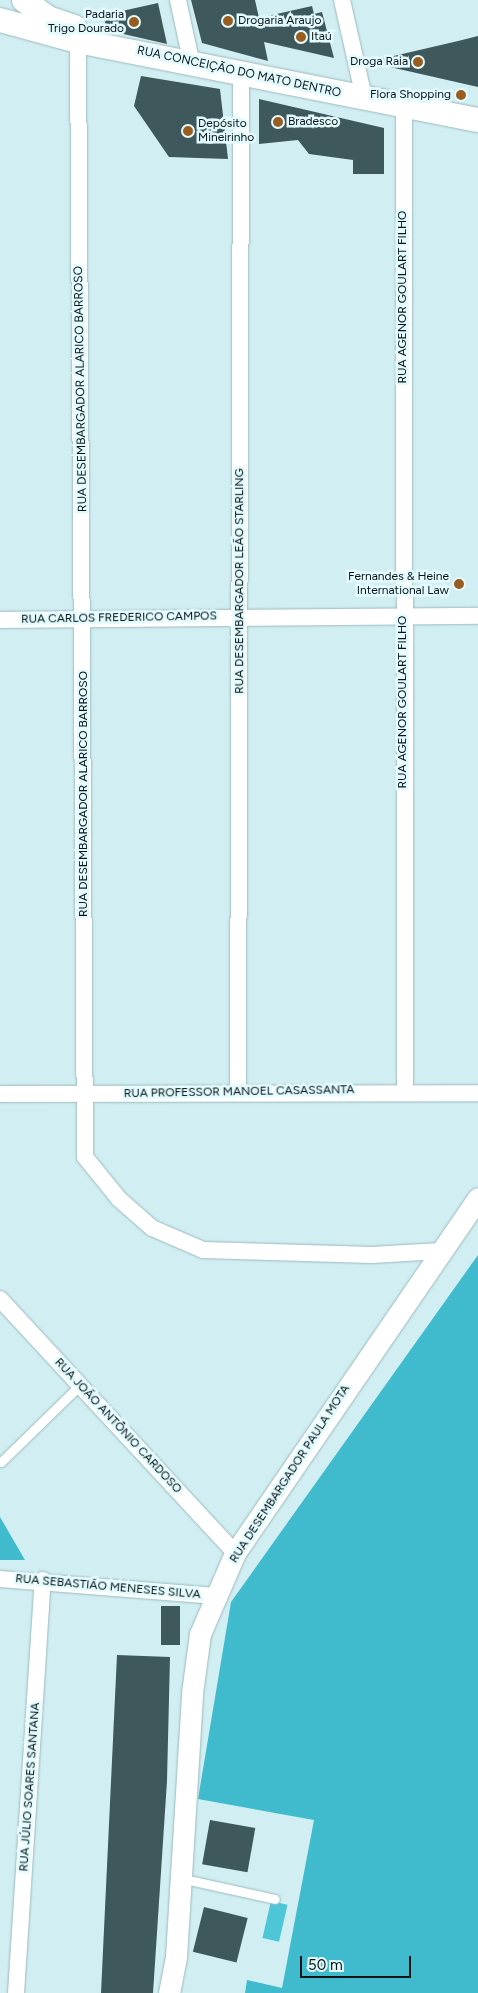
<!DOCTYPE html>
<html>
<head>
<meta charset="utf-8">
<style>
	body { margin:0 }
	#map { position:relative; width:478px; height:1993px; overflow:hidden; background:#d1eff3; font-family:Figtree,sans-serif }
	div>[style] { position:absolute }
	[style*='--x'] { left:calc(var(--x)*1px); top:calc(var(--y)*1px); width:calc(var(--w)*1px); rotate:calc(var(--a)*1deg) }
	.forest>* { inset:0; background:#40bbcd }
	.water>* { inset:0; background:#4dc6d8; transform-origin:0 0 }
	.building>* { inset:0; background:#3e585c; transform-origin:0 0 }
	.roads { filter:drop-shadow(0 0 1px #9db9be) drop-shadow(0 0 1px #9db9be) }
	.service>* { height:9px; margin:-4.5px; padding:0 4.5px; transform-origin:4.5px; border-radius:4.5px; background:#fff }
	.minor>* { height:16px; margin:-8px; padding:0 8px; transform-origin:8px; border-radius:8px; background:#fff }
	.tertiary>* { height:21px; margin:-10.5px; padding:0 10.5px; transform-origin:10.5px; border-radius:10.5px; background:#fff }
	.secondary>* { height:24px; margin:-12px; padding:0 12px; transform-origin:12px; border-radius:12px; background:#fff }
	.dots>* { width:14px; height:14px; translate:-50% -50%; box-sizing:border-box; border:2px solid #e3fbfe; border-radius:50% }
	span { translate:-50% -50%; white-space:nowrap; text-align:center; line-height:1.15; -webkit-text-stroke:5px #e3fbfe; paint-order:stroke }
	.poi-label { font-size:12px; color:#091415 }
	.right { translate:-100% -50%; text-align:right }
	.left { translate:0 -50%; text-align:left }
	.street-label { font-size:12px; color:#091415 }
	.scale { position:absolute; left:300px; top:1956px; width:111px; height:22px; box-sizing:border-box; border:2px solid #091415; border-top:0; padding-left:6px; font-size:15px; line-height:18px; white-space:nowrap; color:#091415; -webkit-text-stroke:4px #e3fbfe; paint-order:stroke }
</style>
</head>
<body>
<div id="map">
	<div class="forest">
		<i style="clip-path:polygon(478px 1255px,478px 1993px,245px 1993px,247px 1980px,282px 1988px,314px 1820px,198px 1799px,231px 1602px)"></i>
		<i style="clip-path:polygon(0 1517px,25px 1560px,0 1560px)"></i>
	</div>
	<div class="water">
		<i style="left:271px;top:1901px;width:17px;height:38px;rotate:13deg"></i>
	</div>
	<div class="building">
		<i style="clip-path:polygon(191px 0,255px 0,259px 18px,312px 6px,314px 14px,322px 12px,334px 58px,264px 42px,268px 61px,202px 43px)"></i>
		<i style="clip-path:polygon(158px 3px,167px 44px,106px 30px,104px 15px)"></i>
		<i style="clip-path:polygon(478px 36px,478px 87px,368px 62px,458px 41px)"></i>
		<i style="clip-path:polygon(141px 76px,220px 89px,228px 159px,169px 157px,134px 106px)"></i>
		<i style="clip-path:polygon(259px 99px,384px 128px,384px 174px,353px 174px,353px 160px,309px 154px,298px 140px,259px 144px)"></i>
		<i style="left:161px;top:1606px;width:19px;height:39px"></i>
		<i style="clip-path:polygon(117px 1655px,170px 1657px,167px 1781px,153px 1993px,101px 1993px)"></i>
		<i style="left:210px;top:1820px;width:46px;height:45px;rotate:10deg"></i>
		<i style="left:204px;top:1907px;width:45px;height:46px;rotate:14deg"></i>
	</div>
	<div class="roads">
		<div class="service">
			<i style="--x:1;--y:1462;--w:110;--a:-44.3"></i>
			<i style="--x:180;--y:1878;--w:97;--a:12.5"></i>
		</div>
		<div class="minor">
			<i style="--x:178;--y:0;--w:61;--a:77.8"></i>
			<i style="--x:342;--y:0;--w:100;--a:77.3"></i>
			<i style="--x:78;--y:41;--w:1116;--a:89.64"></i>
			<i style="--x:85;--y:1157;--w:54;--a:51"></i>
			<i style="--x:119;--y:1199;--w:44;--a:41.3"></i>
			<i style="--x:152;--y:1228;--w:56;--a:23.3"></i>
			<i style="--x:203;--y:1250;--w:169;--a:1.7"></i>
			<i style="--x:372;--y:1255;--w:68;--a:-3.4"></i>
			<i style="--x:404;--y:104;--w:986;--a:89.94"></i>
			<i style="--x:0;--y:620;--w:478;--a:-0.5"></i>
			<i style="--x:238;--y:1093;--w:1023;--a:-89.83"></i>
			<i style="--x:0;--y:1094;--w:478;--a:-0.1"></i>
			<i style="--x:0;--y:1299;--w:346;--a:47.2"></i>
			<i style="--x:0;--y:1579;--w:217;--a:4.5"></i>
			<i style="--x:16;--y:1993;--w:414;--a:-86.3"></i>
		</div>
		<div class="tertiary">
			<i style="--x:169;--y:1993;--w:37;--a:-79"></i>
			<i style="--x:176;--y:1957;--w:264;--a:-86.5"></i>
			<i style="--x:192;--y:1693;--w:60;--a:-82.3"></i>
			<i style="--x:200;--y:1634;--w:88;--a:-66.6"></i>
			<i style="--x:235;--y:1553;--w:430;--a:-55.6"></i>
		</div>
		<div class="secondary">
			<i style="--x:24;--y:0;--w:30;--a:37"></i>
			<i style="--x:48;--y:18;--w:28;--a:19"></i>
			<i style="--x:0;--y:20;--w:81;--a:15.1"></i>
			<i style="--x:78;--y:41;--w:408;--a:11.2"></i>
		</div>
	</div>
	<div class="dots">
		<i style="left:228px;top:21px;background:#9a5d20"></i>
		<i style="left:134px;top:22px;background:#9a5d20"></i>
		<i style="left:301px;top:37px;background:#9a5d20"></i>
		<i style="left:418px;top:62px;background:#9a5d20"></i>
		<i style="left:461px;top:95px;background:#9a5d20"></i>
		<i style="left:278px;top:122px;background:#9a5d20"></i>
		<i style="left:188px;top:131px;background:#9a5d20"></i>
		<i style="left:459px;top:584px;background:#9a5d20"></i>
	</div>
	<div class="poi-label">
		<span class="right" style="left:124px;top:22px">Padaria<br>Trigo Dourado</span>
		<span class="left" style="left:238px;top:21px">Drogaria Araujo</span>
		<span class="left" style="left:311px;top:37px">Itaú</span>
		<span class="right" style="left:408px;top:62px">Droga Raia</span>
		<span class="right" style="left:451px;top:95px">Flora Shopping</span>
		<span class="left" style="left:288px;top:122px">Bradesco</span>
		<span class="left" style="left:198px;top:131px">Depósito<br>Mineirinho</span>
		<span class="right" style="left:449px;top:584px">Fernandes &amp; Heine<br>International Law</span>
	</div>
	<div class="street-label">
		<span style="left:239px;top:72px;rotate:12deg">RUA CONCEIÇÃO DO MATO DENTRO</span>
		<span style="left:403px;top:297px;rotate:-90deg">RUA AGENOR GOULART FILHO</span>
		<span style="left:81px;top:389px;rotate:-91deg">RUA DESEMBARGADOR ALARICO BARROSO</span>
		<span style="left:240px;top:581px;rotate:-90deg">RUA DESEMBARGADOR LEÃO STARLING</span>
		<span style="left:119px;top:618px;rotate:-1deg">RUA CARLOS FREDERICO CAMPOS</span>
		<span style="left:403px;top:702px;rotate:-90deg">RUA AGENOR GOULART FILHO</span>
		<span style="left:84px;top:794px;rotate:-90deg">RUA DESEMBARGADOR ALARICO BARROSO</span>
		<span style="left:239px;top:1092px;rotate:-1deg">RUA PROFESSOR MANOEL CASASSANTA</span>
		<span style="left:118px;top:1426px;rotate:47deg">RUA JOÃO ANTÔNIO CARDOSO</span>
		<span style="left:290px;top:1474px;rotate:-57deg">RUA DESEMBARGADOR PAULA MOTA</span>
		<span style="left:108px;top:1587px;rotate:5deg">RUA SEBASTIÃO MENESES SILVA</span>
		<span style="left:30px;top:1787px;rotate:-86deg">RUA JÚLIO SOARES SANTANA</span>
	</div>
	<div class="scale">50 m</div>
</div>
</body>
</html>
